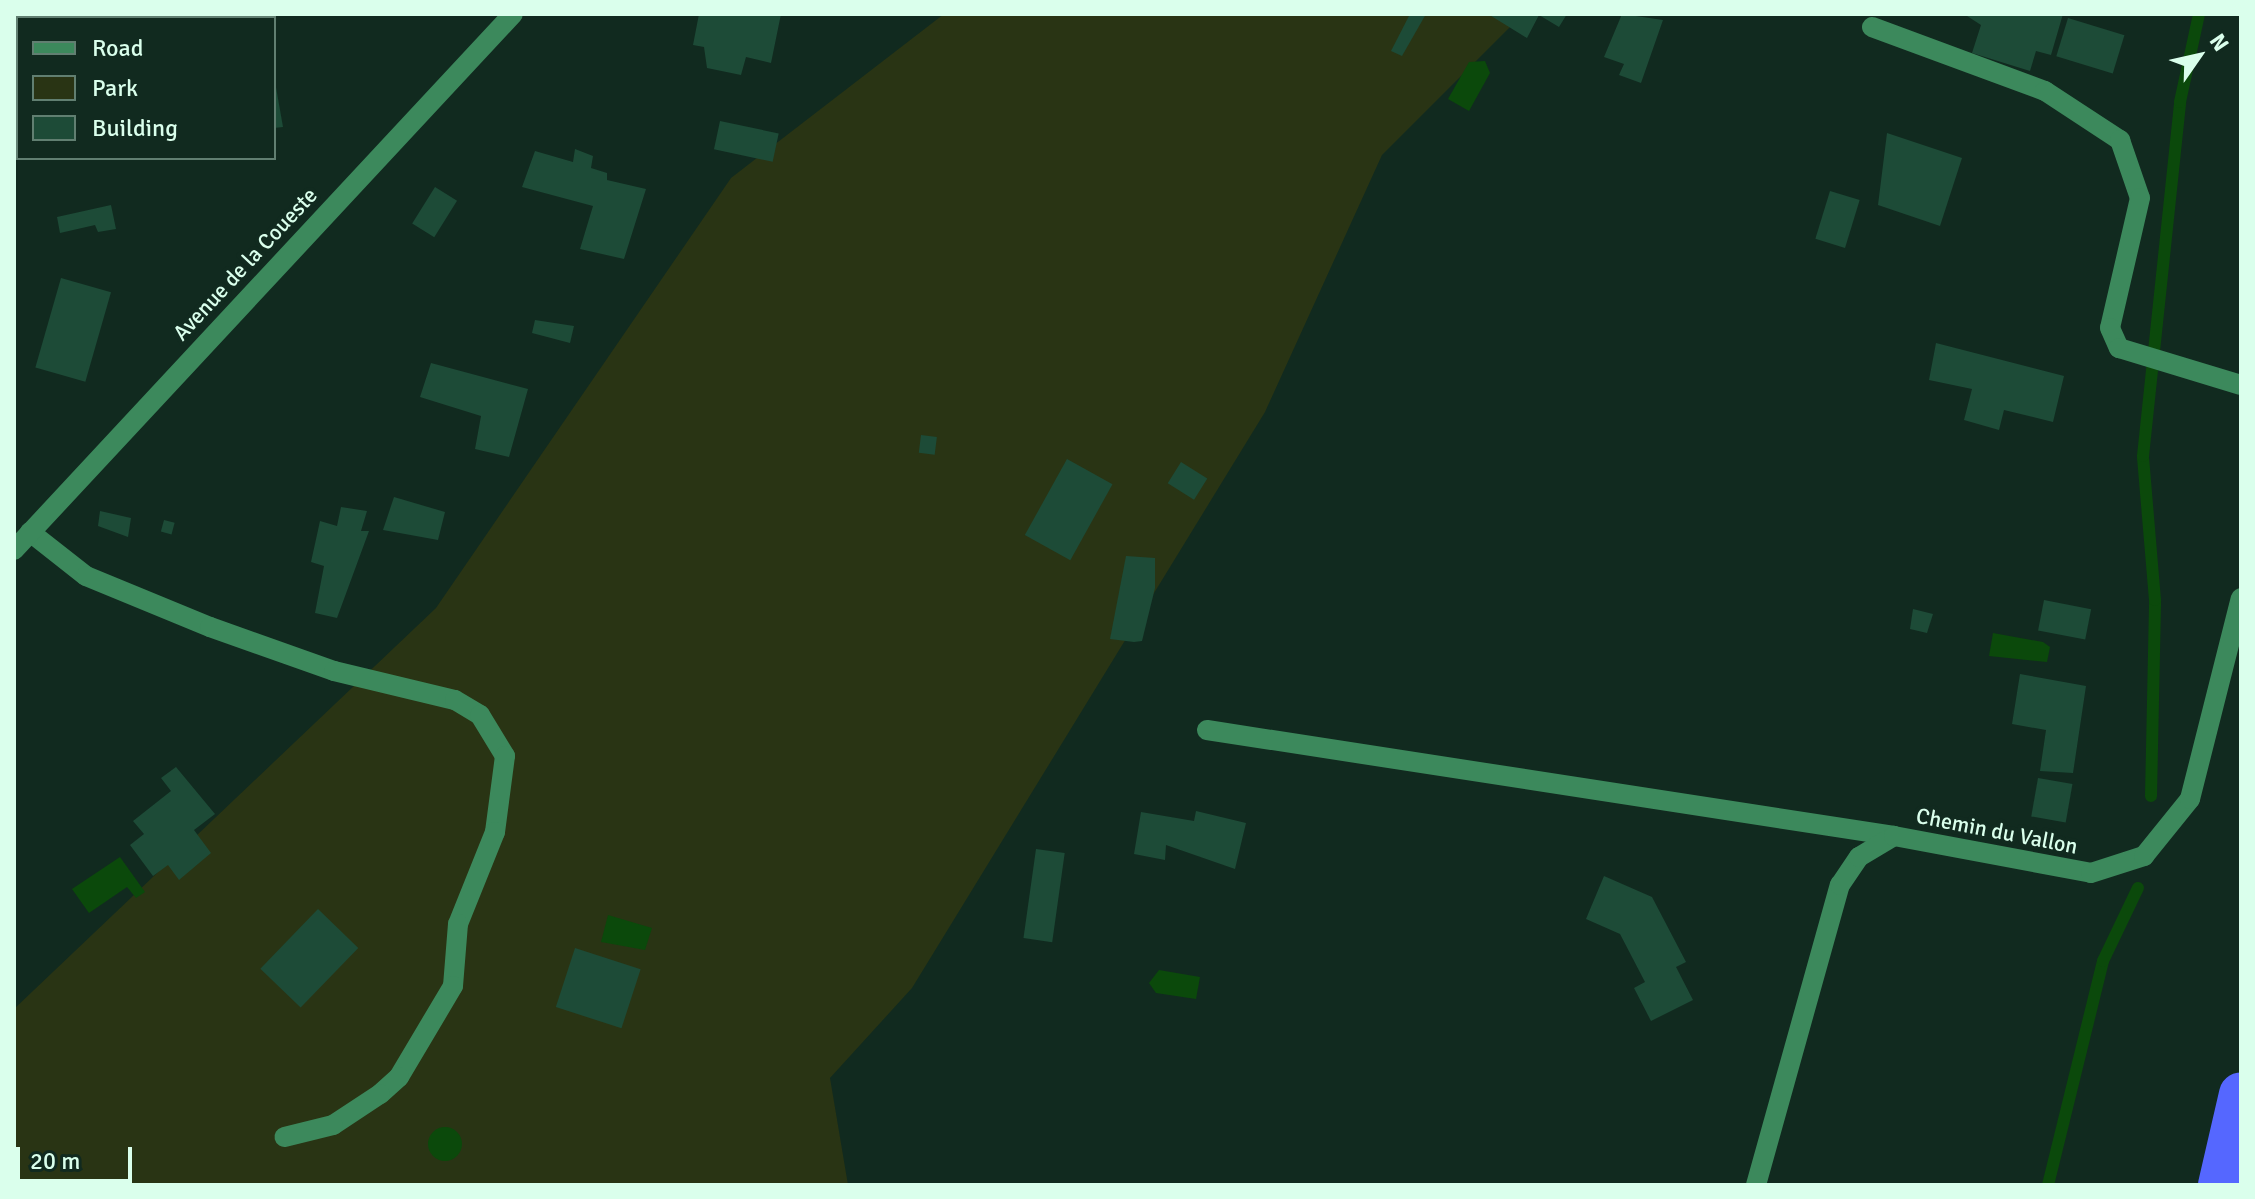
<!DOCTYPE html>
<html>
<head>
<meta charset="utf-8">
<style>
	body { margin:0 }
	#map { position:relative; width:2255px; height:1199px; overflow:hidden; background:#112a1f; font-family:Signika,sans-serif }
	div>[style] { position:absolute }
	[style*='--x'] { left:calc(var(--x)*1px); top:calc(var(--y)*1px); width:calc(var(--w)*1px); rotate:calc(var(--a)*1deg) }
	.green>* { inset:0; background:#293414 }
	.water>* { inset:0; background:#0b490b }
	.round { border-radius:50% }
	.stream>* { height:12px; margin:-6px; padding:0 6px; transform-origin:6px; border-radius:6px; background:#0b490b }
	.building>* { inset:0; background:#1d4b37; transform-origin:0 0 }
	.minor>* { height:20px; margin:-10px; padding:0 10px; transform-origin:10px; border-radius:10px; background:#3c895c }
	.highway>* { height:44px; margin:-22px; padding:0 22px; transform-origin:22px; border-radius:22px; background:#5567ff }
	span { translate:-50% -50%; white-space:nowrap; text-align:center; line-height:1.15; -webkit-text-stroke:8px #112a1f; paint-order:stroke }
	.street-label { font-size:22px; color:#daffec }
	.frame { position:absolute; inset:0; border:16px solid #daffec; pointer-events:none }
	.legend { position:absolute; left:16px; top:16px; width:260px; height:144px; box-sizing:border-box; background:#112a1f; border:2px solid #617f71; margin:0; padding:10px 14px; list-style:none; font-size:24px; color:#daffec }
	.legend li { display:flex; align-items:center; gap:16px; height:40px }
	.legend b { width:40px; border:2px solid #617f71 }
	.north { position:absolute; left:2159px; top:16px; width:80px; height:80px; -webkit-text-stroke:6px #112a1f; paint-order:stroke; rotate:56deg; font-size:22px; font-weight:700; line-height:32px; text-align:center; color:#daffec }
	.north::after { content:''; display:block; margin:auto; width:28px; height:36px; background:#daffec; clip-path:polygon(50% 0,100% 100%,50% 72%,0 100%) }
	.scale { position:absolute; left:16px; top:1147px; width:116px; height:36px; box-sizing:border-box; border:4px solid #daffec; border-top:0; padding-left:10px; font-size:24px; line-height:28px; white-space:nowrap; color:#daffec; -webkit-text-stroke:6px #112a1f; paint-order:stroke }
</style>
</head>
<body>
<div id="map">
	<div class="green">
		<i style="clip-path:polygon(944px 14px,1523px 14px,1382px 155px,1265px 412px,912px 988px,830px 1078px,848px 1185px,14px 1185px,14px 1009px,436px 608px,731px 178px)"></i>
	</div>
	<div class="water">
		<i style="clip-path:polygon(1485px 61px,1490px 73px,1469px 111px,1448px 99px,1469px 62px)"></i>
		<i style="clip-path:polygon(1993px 633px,2043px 642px,2050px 647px,2047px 662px,1989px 656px)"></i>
		<i style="clip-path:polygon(120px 857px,145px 892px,136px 898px,127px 887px,89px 913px,72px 889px)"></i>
		<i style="clip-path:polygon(608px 915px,652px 928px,645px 950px,601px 942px)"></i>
		<i style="clip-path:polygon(1159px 970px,1200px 977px,1196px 999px,1156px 993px,1149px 983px)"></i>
		<i class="round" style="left:428px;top:1127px;width:34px;height:34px"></i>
	</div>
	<div class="stream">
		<i style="--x:2151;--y:796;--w:196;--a:-88.8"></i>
		<i style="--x:2155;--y:600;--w:144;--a:-94.8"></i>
		<i style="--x:2143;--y:456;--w:356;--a:-84"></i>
		<i style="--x:2180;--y:102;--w:90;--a:-77.8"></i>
		<i style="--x:2048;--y:1185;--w:231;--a:-76.2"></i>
		<i style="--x:2103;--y:961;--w:81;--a:-64.4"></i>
	</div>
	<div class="building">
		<i style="clip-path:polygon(699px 14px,781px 14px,771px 63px,746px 57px,741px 75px,707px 68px,704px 47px,693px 45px)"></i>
		<i style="clip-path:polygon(1410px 14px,1426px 14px,1402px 56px,1391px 51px)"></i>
		<i style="clip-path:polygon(1488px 14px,1567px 14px,1559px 27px,1539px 15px,1527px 38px)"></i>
		<i style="clip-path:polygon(1622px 14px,1663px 20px,1641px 83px,1619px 75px,1624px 64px,1604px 57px)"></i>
		<i style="clip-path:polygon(1964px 14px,2063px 14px,2051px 55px,2036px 51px,2030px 71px,1972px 53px,1981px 25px)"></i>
		<i style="left:2068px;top:18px;width:59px;height:40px;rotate:17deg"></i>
		<i style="clip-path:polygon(274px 76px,283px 127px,274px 128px)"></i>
		<i style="left:720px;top:121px;width:60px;height:29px;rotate:12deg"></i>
		<i style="clip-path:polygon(1887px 133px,1962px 158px,1940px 226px,1878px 205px)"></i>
		<i style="clip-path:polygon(575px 149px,593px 156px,591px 168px,607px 173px,607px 180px,646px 189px,624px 259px,580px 249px,593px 206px,522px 187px,535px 151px,573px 162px)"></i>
		<i style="left:435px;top:187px;width:26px;height:43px;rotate:32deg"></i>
		<i style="left:1830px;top:191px;width:31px;height:50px;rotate:17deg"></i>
		<i style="clip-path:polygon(111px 205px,116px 229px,98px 232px,95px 225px,60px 233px,57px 217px)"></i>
		<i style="left:61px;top:278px;width:52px;height:93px;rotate:16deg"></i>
		<i style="clip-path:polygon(535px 320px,574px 326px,570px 343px,532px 333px)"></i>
		<i style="clip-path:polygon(1936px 343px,2064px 376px,2053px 422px,2004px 410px,1999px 430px,1964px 420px,1972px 389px,1929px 380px)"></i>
		<i style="clip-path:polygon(431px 363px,528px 389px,509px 457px,475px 449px,481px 416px,420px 397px)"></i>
		<i style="left:921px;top:435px;width:16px;height:18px;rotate:7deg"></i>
		<i style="left:1067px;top:459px;width:52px;height:87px;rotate:29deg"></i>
		<i style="left:1181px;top:462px;width:31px;height:25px;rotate:32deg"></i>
		<i style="clip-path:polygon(394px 497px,445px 512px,438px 540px,383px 530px)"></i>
		<i style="clip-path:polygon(341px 507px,367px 511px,361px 531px,369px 531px,337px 618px,315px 613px,324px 566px,311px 562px,320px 521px,337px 526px)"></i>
		<i style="clip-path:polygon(100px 511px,131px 518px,128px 537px,98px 526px)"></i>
		<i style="left:164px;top:520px;width:11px;height:12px;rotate:15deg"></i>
		<i style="clip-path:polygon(1126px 556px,1155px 558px,1155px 588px,1142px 641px,1134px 642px,1110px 639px)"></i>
		<i style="left:2044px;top:600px;width:48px;height:31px;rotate:11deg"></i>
		<i style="clip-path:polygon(1913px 609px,1933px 614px,1927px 633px,1910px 629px)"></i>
		<i style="clip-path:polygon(2020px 674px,2086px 686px,2073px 773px,2040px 771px,2046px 730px,2012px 724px)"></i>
		<i style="clip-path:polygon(176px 767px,215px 814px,194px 830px,211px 853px,179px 880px,168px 865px,153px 876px,130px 845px,144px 834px,133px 821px,171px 791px,161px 778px)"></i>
		<i style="left:2038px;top:778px;width:35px;height:39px;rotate:10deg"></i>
		<i style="clip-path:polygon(1196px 811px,1246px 823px,1235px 869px,1166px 845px,1165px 860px,1134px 854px,1141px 812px,1194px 821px)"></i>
		<i style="left:1036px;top:849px;width:29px;height:90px;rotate:8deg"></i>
		<i style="clip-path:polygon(1604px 876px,1652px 897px,1686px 962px,1676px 967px,1693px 1000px,1651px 1021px,1634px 988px,1645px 982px,1620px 934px,1586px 919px)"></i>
		<i style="left:318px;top:909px;width:56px;height:83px;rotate:44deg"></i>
		<i style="left:575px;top:948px;width:69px;height:62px;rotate:18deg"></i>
	</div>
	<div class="minor">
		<i style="--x:1872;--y:27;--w:184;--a:20.3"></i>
		<i style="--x:2045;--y:91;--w:90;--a:33.2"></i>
		<i style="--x:2120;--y:140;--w:61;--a:71"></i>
		<i style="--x:2140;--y:198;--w:133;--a:103"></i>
		<i style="--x:2110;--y:328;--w:22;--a:66"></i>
		<i style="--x:2119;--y:348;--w:127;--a:16.9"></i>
		<i style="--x:30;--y:532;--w:71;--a:38.2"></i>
		<i style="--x:86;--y:576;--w:134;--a:22.4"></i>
		<i style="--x:210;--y:627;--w:132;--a:19.5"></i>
		<i style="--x:334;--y:671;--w:124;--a:13.5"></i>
		<i style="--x:455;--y:700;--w:29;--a:31"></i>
		<i style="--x:480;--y:715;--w:48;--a:58.6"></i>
		<i style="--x:505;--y:756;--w:77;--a:97.5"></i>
		<i style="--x:495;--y:832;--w:99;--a:111.9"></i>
		<i style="--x:458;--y:924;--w:62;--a:94.6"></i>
		<i style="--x:453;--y:986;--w:106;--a:120.7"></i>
		<i style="--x:399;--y:1077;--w:25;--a:138"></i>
		<i style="--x:380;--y:1094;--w:56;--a:146.6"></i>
		<i style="--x:333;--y:1125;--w:50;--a:166.2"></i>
		<i style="--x:14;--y:550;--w:732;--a:-47.05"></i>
		<i style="--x:1207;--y:730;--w:695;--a:8.77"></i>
		<i style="--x:1756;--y:1185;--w:312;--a:-74.4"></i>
		<i style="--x:1840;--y:885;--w:34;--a:-56"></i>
		<i style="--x:1859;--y:857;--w:41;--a:-31"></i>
		<i style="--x:1894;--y:836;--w:200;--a:10.6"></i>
		<i style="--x:2091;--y:873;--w:56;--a:-17.8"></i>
		<i style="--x:2144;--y:856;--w:73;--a:-51.1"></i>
		<i style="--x:2190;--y:799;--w:207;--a:-75.8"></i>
	</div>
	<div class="highway">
		<i style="--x:2220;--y:1185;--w:93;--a:-77"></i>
	</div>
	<div class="street-label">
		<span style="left:245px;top:264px;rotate:-47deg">Avenue de la Coueste</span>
		<span style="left:1997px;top:831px;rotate:11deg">Chemin du Vallon</span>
	</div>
	<div class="frame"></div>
	<ul class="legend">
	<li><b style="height:10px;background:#3c895c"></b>Road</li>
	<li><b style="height:22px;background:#293414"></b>Park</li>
	<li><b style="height:22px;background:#1d4b37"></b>Building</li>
	</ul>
	<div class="north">N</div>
	<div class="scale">20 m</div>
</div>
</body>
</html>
